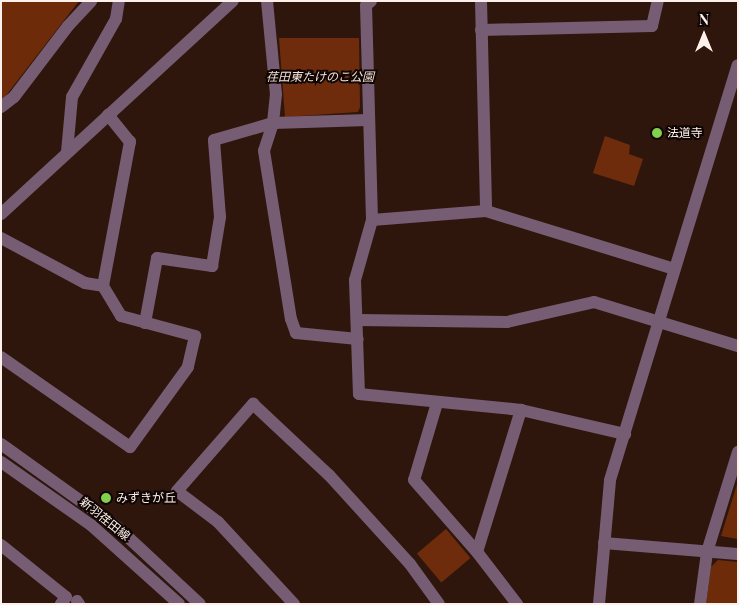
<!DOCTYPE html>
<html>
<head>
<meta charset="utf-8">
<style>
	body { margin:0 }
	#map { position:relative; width:739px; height:605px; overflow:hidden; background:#2f160c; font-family:"Playfair Display","Noto Sans JP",serif }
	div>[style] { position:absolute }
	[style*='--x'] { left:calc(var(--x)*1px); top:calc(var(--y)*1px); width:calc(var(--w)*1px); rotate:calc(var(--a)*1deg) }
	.green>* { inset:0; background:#6e2c0c; transform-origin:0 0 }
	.forest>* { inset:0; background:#6e2b0a }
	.minor>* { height:12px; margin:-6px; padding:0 6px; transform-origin:6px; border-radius:6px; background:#765d74 }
	.dots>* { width:14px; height:14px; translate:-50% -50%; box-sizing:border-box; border:2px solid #0f0603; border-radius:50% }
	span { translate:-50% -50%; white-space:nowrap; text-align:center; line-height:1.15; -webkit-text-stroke:4px #0f0603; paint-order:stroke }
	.park-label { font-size:12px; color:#f5dfd7; font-style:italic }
	.poi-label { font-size:12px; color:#fef0ea }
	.left { translate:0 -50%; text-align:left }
	.street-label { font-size:12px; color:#fef0ea }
	.frame { position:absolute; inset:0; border:2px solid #fef0ea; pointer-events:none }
	.north { position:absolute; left:679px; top:10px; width:50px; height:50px; -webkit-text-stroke:4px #0f0603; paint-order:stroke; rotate:0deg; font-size:14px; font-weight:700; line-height:20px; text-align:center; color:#fef0ea }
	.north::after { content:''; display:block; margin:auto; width:18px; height:22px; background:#fef0ea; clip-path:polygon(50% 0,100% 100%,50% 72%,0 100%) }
</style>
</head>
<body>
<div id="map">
	<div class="green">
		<i style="clip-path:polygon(279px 38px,359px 38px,360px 107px,358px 112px,285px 117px)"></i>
		<i style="clip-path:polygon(605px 136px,630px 145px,629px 154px,643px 159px,634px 186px,593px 173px)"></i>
		<i style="left:446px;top:529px;width:38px;height:38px;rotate:50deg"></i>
	</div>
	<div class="forest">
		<i style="clip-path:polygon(1px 1px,79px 1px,1px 102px)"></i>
		<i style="clip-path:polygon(738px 481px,738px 539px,721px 536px)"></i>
		<i style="clip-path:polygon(718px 560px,738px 562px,738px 604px,706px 604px,711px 567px)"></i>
	</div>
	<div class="minor">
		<i style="--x:267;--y:1;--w:93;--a:84.5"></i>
		<i style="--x:276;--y:94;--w:29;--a:96"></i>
		<i style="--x:273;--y:123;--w:29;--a:108"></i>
		<i style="--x:264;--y:151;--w:170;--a:80.9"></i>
		<i style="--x:291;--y:319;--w:15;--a:70"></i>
		<i style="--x:296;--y:333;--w:62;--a:5.5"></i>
		<i style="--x:371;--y:1;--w:6;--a:141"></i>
		<i style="--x:366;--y:5;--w:215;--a:88.4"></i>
		<i style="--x:372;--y:220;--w:62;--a:105.8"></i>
		<i style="--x:355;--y:280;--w:114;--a:88"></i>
		<i style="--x:359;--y:394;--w:163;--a:5.6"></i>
		<i style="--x:521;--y:410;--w:107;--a:13"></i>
		<i style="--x:481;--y:1;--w:210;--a:88.6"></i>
		<i style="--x:486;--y:211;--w:197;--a:17.1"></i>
		<i style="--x:481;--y:30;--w:171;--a:-1.3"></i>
		<i style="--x:652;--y:26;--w:26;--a:-77"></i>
		<i style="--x:1;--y:107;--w:16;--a:-38"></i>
		<i style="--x:14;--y:97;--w:89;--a:-52.7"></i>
		<i style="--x:68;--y:26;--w:34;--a:-47"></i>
		<i style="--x:67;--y:152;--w:55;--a:-84.8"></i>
		<i style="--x:72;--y:97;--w:90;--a:-60.6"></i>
		<i style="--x:116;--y:19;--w:18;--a:-81"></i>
		<i style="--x:1;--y:214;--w:315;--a:-42.6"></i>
		<i style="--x:372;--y:220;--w:114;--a:-4.5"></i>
		<i style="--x:1;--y:238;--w:95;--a:28.2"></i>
		<i style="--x:85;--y:283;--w:18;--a:9"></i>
		<i style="--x:103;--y:286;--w:35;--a:59"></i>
		<i style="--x:121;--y:316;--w:77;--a:15.1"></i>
		<i style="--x:195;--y:336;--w:32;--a:103"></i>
		<i style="--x:188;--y:367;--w:99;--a:125.9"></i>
		<i style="--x:130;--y:447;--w:157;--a:-145.1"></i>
		<i style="--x:103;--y:286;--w:147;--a:-79.4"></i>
		<i style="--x:130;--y:142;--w:35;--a:-129"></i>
		<i style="--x:358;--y:320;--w:149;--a:0.8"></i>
		<i style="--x:507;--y:322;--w:89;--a:-12.9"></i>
		<i style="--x:594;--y:302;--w:151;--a:17"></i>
		<i style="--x:145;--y:323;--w:66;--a:-79.5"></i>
		<i style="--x:157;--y:258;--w:56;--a:8.3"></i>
		<i style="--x:212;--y:266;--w:50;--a:-80.7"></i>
		<i style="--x:220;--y:217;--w:77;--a:-94.5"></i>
		<i style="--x:214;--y:140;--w:61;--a:-16.1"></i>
		<i style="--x:273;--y:123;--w:95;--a:-1.8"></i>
		<i style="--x:437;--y:403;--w:80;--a:106.6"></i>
		<i style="--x:414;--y:480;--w:96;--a:48.8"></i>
		<i style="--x:477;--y:552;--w:66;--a:52.4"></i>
		<i style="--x:1;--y:444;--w:143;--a:35.6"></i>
		<i style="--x:117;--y:527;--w:113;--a:42.9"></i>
		<i style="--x:1;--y:462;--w:110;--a:35"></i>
		<i style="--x:91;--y:525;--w:118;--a:41.9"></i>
		<i style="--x:604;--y:543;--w:134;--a:4.7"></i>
		<i style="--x:1;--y:545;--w:83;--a:38.7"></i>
		<i style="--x:66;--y:597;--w:9;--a:126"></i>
		<i style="--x:477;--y:552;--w:149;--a:-72.8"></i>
		<i style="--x:77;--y:601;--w:4;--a:56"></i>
		<i style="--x:294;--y:604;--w:112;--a:-132.8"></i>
		<i style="--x:218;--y:522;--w:51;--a:-142.9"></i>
		<i style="--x:177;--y:491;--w:116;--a:-48.9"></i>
		<i style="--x:253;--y:404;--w:104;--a:43.1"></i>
		<i style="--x:329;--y:475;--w:120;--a:47.7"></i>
		<i style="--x:410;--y:564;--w:49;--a:54.1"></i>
		<i style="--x:599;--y:604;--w:124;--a:-84.9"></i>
		<i style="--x:610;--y:480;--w:434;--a:-72.9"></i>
		<i style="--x:700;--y:604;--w:52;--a:-82.3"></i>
		<i style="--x:707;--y:552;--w:105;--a:-72.8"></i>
	</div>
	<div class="dots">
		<i style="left:657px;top:133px;background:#84cf4d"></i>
		<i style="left:106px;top:498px;background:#84cf4d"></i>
	</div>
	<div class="park-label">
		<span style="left:320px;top:77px">荏田東たけのこ公園</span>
	</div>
	<div class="poi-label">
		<span class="left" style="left:667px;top:133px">法道寺</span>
		<span class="left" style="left:116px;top:498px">みずきが丘</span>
	</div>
	<div class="street-label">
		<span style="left:105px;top:519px;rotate:39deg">新羽荏田線</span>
	</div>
	<div class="frame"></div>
	<div class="north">N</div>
</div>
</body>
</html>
